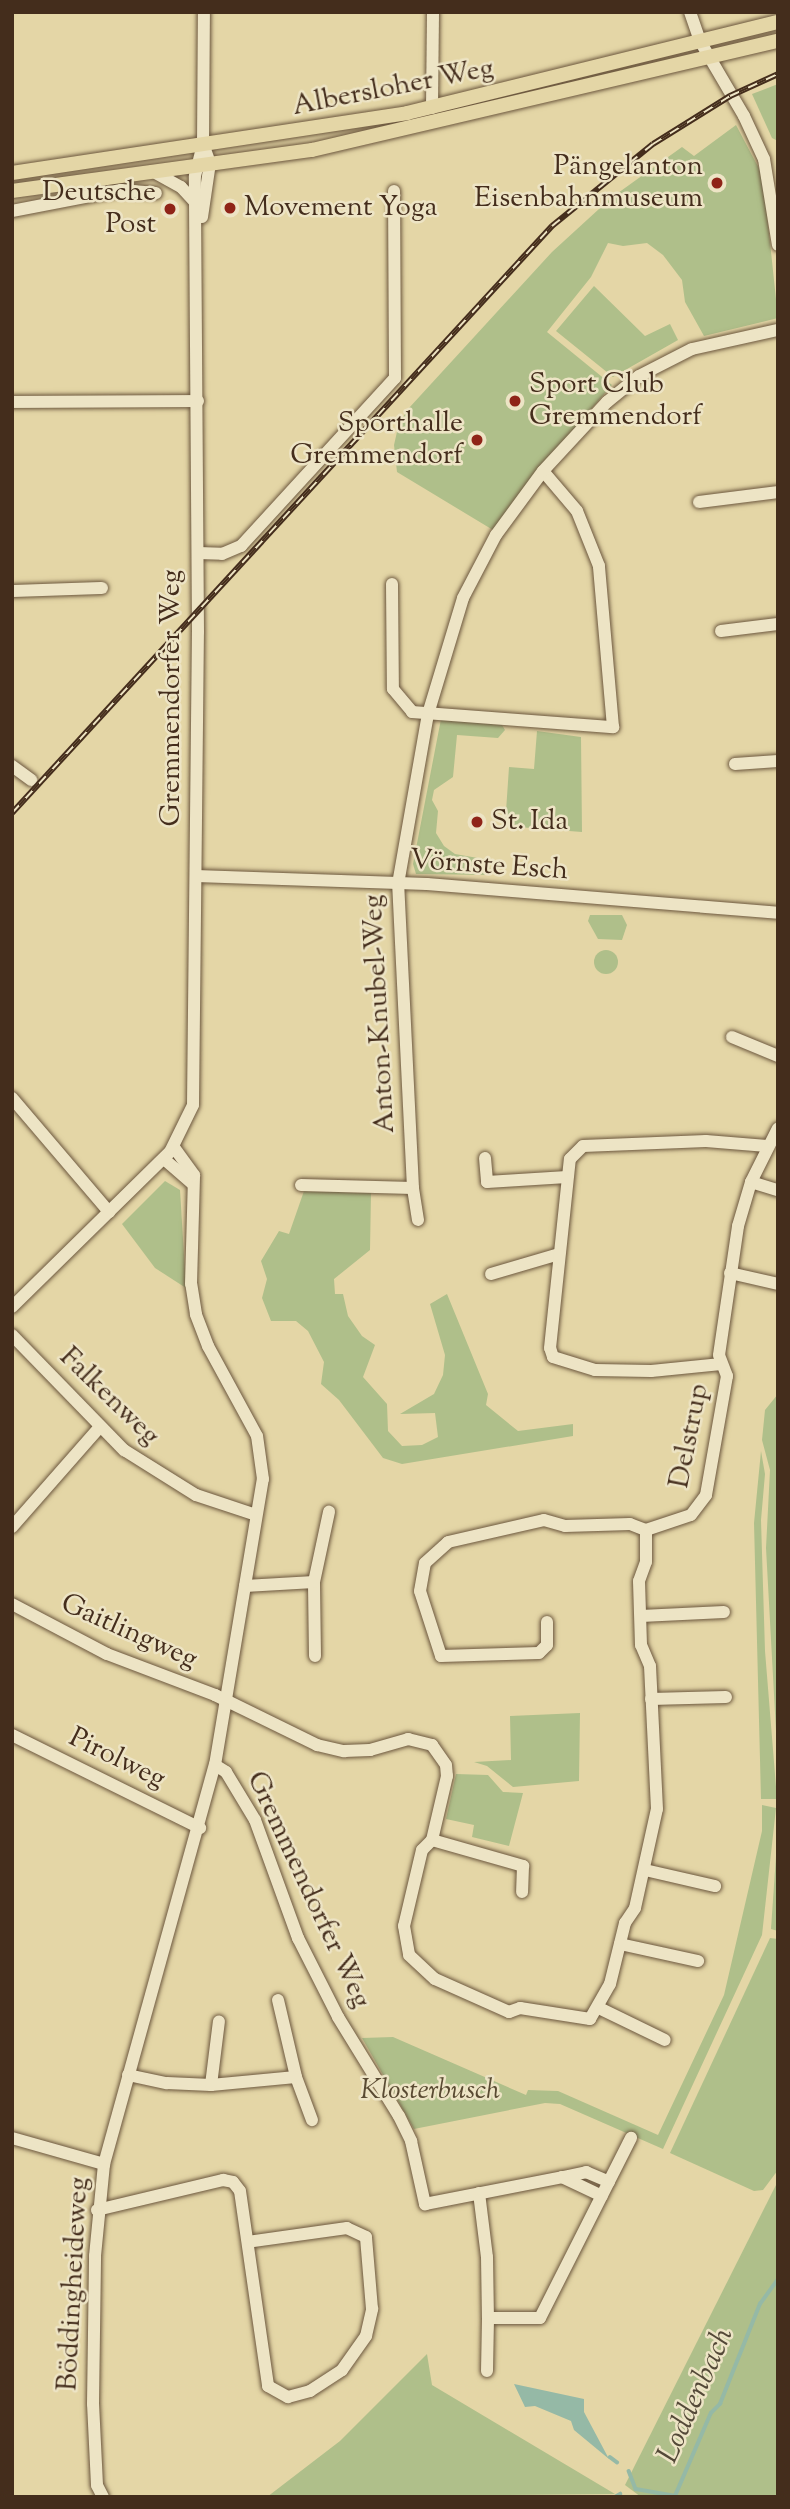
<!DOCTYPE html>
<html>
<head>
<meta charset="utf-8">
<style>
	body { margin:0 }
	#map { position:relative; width:790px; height:2509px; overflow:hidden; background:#e4d6a6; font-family:"Sorts Mill Goudy",serif }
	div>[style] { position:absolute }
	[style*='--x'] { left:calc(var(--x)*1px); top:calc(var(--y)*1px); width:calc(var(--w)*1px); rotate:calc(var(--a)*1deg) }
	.green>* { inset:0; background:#afbf8a }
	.round { border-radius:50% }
	.water>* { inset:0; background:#95b9a6 }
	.stream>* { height:3.5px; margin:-1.75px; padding:0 1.75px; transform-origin:1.75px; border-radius:1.75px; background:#95b9a6 }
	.roads { filter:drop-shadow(0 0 2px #6c573e) drop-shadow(0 0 2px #6c573e) }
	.minor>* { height:12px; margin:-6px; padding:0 6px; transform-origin:6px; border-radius:6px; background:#ede4c5 }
	.major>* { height:14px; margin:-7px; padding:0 7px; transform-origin:7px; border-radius:7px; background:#e4d6a6 }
	.rail>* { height:6px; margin-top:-3px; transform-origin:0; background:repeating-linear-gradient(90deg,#ede4c5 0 10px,#442d1c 0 20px); box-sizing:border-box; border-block:2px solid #442d1c }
	.dots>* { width:19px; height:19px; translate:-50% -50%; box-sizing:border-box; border:4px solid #ede4c5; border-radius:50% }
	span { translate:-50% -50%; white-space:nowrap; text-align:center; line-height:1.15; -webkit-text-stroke:5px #ede4c5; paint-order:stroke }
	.street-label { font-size:28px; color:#442d1c }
	.poi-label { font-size:28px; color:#442d1c }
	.right { translate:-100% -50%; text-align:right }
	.left { translate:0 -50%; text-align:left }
	.park-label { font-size:28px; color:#594a32; font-style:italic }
	.water-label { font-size:30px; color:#544938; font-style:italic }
	.frame { position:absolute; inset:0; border:14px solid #442d1c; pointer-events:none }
</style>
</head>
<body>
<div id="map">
	<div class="green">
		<i style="clip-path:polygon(778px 84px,778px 141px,772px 138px,752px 94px)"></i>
		<i style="clip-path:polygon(736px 125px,763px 176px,778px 318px,704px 336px,685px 302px,682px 280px,663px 255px,647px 243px,623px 246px,608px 243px,591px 277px,547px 332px,612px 385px,540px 468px,493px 530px,397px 472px,394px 445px,399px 423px,409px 408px,552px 252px,611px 198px,682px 147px,694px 156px)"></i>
		<i style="clip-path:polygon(594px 286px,645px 336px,670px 324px,678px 340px,613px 377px,556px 331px)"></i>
		<i style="clip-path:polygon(441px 719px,502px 725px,505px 730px,498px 738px,457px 735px,453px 777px,434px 790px,432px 800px,438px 811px,436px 833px,444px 846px,455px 854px,489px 860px,491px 875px,416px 874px,413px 864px)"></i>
		<i style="clip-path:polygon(537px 731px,581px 737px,582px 832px,505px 826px,509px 767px,534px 769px)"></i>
		<i style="clip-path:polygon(590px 915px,622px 915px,627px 925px,622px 940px,598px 939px,588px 921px)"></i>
		<i class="round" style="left:594px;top:950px;width:24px;height:24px"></i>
		<i style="clip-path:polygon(165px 1181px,180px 1190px,186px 1288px,155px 1268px,122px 1224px)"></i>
		<i style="clip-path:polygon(304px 1191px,371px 1193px,370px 1250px,334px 1279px,335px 1294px,343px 1294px,348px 1316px,362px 1336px,375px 1345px,363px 1377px,387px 1404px,388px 1431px,402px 1446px,422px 1445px,438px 1437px,435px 1413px,400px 1414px,434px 1394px,443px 1375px,445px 1355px,430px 1304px,447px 1294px,488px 1394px,486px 1405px,518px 1431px,573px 1424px,573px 1436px,402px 1464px,383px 1458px,339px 1400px,321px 1384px,324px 1362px,308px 1331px,296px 1321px,271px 1321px,262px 1298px,267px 1279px,261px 1261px,279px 1231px,289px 1234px)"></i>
		<i style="clip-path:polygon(778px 1394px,778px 1768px,766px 1548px,770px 1470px,762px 1440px,765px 1410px)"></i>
		<i style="clip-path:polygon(761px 1451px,765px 1474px,761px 1520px,765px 1651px,777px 1799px,761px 1799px,754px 1523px)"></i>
		<i style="clip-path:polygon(580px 1713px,579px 1781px,513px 1787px,487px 1766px,474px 1762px,511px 1760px,510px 1716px)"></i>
		<i style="clip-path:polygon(456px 1774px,488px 1775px,503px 1792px,523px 1793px,509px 1846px,472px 1837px,474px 1825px,446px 1819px)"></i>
		<i style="clip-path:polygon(762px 1805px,776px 1808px,762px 1935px,663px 2149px,560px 2104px,545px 2103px,414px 2129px,362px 2038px,393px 2037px,526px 2095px,528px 2090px,558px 2091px,658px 2135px,724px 1995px,762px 1831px)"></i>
		<i style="clip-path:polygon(778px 1827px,778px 1931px,771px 1929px)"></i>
		<i style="clip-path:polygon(770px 1938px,778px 1939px,778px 2170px,763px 2190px,754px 2191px,670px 2153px)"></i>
		<i style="clip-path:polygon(778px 2181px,778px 2497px,641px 2497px,625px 2485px)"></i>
		<i style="clip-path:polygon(427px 2354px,432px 2385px,615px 2494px,267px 2497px,340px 2441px)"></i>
	</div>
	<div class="water">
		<i style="clip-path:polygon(514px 2384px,584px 2399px,584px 2412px,609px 2459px,574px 2430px,571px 2421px,535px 2406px,525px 2407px)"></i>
	</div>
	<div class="stream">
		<i style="--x:610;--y:2457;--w:9;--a:36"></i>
		<i style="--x:629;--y:2471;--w:19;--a:69"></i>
		<i style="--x:636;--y:2489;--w:40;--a:10"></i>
		<i style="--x:675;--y:2496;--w:90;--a:-66.6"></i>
		<i style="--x:711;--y:2413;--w:13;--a:-45"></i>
		<i style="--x:720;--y:2404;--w:108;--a:-68.2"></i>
		<i style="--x:760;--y:2304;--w:31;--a:-54"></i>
		<i style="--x:615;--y:2497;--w:6;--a:-31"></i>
	</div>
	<div class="roads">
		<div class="minor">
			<i style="--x:690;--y:12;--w:31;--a:71"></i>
			<i style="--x:700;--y:41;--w:87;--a:59.6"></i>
			<i style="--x:744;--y:116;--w:47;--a:65.1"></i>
			<i style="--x:764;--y:159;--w:87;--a:80.8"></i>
			<i style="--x:432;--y:108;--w:96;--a:-89.4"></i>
			<i style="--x:152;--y:171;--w:33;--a:29"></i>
			<i style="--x:181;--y:187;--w:21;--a:47"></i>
			<i style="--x:12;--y:211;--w:111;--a:-10.9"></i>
			<i style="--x:121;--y:190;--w:35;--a:5"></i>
			<i style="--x:202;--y:217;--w:55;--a:-81.6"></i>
			<i style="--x:210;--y:163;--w:20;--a:-110"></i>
			<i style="--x:12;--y:402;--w:186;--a:-0.3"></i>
			<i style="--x:699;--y:502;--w:80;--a:-7.2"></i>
			<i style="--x:198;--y:553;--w:24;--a:2"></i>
			<i style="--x:222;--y:554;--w:21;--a:-23"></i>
			<i style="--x:241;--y:546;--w:228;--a:-47.5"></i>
			<i style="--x:395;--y:378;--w:187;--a:-90.3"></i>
			<i style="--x:392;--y:584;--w:105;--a:89.5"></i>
			<i style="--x:393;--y:689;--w:30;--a:50"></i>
			<i style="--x:412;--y:712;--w:202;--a:4.3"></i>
			<i style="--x:613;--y:727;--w:162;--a:-95"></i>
			<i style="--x:599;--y:566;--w:59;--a:-111.8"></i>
			<i style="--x:577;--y:511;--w:52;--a:-130.4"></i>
			<i style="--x:12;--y:591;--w:90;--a:-1.9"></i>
			<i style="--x:721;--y:631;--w:57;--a:-7"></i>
			<i style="--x:735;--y:764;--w:43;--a:-4"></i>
			<i style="--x:12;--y:766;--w:24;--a:36"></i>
			<i style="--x:196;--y:876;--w:231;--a:2"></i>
			<i style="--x:427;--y:884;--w:352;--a:4.7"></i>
			<i style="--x:732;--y:1037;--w:50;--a:22.4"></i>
			<i style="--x:12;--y:1098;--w:150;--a:49.6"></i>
			<i style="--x:485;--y:1158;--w:24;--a:85"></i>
			<i style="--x:487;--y:1182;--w:80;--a:-3.6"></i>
			<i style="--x:164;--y:1159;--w:37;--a:41"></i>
			<i style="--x:751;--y:1182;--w:28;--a:17"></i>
			<i style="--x:301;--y:1185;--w:112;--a:1.5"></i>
			<i style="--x:418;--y:1220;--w:32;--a:-99"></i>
			<i style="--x:413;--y:1188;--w:304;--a:-92.8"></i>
			<i style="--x:398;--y:884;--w:173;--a:-80"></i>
			<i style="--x:428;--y:714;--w:121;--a:-73.2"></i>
			<i style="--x:463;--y:598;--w:71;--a:-62.4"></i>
			<i style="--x:496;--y:535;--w:79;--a:-53.7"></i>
			<i style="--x:543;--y:471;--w:94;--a:-47.2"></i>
			<i style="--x:607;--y:402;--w:41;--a:-39.1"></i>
			<i style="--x:639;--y:376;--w:59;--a:-27"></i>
			<i style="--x:692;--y:349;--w:88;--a:-12.5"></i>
			<i style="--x:730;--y:1273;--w:49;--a:12.9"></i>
			<i style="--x:491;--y:1274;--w:71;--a:-16.4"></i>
			<i style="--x:12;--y:1307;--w:221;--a:-44.5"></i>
			<i style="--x:170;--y:1152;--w:52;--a:-63.9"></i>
			<i style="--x:193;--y:1105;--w:473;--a:-89.4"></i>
			<i style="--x:198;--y:632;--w:456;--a:-90.4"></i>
			<i style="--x:195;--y:176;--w:33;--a:-76"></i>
			<i style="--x:203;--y:144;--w:132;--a:-89.6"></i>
			<i style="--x:12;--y:1335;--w:161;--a:45.8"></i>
			<i style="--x:124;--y:1450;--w:85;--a:32"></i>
			<i style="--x:196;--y:1495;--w:63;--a:18.4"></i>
			<i style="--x:721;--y:1364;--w:70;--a:174.3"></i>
			<i style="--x:651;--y:1371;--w:56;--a:-179"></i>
			<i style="--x:595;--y:1370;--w:44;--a:-162.8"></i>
			<i style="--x:553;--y:1357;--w:9;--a:-108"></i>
			<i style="--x:550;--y:1348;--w:190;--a:-84"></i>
			<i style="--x:570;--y:1159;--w:18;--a:-45"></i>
			<i style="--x:583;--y:1146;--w:123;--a:-2.3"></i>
			<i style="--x:706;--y:1141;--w:61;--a:4.7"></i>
			<i style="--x:12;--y:1527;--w:132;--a:-48.7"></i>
			<i style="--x:245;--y:1586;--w:69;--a:-3.3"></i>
			<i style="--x:12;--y:1604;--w:107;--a:27.8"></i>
			<i style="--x:107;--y:1654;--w:116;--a:20.8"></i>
			<i style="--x:215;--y:1695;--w:114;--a:26.1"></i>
			<i style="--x:317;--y:1745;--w:28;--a:13"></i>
			<i style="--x:344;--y:1751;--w:26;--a:-2"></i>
			<i style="--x:370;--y:1750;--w:40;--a:-16"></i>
			<i style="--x:408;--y:1739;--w:25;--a:14"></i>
			<i style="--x:432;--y:1745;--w:24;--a:55"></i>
			<i style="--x:446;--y:1765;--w:11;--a:85"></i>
			<i style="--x:447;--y:1776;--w:66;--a:103.2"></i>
			<i style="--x:432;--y:1840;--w:14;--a:135"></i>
			<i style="--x:422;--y:1850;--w:78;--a:103.3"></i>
			<i style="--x:404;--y:1926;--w:29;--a:80"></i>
			<i style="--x:409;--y:1955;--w:35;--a:43"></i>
			<i style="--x:435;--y:1979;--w:81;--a:24"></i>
			<i style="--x:509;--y:2012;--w:12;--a:-20"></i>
			<i style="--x:520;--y:2008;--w:71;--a:8.9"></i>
			<i style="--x:590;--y:2019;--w:40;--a:-60.3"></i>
			<i style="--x:610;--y:1984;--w:63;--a:-76.2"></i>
			<i style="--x:625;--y:1923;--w:18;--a:-56"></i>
			<i style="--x:635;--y:1908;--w:101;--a:-77.5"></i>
			<i style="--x:657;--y:1809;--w:143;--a:-92.8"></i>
			<i style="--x:650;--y:1666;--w:23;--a:-113"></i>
			<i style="--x:641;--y:1645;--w:64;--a:-91.8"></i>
			<i style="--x:639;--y:1581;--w:20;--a:-70"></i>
			<i style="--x:646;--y:1562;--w:32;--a:-90"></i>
			<i style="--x:646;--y:1530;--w:47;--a:-18.4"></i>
			<i style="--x:691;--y:1515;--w:25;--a:-53"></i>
			<i style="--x:706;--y:1495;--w:121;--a:-80"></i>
			<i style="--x:727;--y:1376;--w:22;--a:-111"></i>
			<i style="--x:719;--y:1355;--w:130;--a:-81.6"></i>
			<i style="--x:738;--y:1226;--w:46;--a:-73.5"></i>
			<i style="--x:751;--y:1182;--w:60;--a:-63.4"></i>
			<i style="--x:641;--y:1616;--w:83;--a:-2.8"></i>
			<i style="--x:547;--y:1622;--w:23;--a:90"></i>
			<i style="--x:547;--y:1645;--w:11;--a:135"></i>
			<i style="--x:539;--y:1653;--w:98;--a:178.2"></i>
			<i style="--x:441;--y:1656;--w:68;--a:-107.9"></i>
			<i style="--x:420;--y:1591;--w:28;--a:-80"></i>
			<i style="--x:425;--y:1563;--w:31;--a:-42"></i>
			<i style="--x:448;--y:1542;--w:98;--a:-12.9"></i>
			<i style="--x:544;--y:1520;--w:22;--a:16"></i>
			<i style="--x:565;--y:1526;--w:65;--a:-1.8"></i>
			<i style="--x:630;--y:1524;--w:17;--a:21"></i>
			<i style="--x:315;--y:1656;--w:74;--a:-90.8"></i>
			<i style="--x:314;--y:1582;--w:72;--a:-77.9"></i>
			<i style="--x:651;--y:1699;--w:75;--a:-1.5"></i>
			<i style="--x:12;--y:1735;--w:210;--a:26.3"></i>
			<i style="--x:215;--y:1765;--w:13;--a:32"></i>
			<i style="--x:226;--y:1772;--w:56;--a:58.9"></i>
			<i style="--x:255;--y:1820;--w:126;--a:70"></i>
			<i style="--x:298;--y:1938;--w:89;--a:63.1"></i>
			<i style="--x:338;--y:2017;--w:116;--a:58.4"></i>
			<i style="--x:399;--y:2116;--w:28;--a:64"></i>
			<i style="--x:411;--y:2141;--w:65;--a:77.5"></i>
			<i style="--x:425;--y:2204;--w:140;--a:-11.1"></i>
			<i style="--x:562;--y:2177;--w:44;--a:25.4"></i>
			<i style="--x:432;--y:1840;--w:95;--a:15.9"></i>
			<i style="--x:523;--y:1866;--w:26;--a:92"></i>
			<i style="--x:645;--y:1870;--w:72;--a:12.9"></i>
			<i style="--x:620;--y:1944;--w:80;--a:12.3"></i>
			<i style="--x:278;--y:2000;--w:79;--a:76.8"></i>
			<i style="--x:296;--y:2077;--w:46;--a:69.6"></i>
			<i style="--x:599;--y:2008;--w:73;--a:25.9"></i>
			<i style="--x:128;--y:2075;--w:40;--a:12"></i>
			<i style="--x:167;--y:2083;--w:44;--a:2.6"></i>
			<i style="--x:211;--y:2085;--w:85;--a:-5.4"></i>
			<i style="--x:211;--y:2085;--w:64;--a:-82.9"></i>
			<i style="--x:12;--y:2138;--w:96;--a:15.8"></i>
			<i style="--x:563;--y:2177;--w:24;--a:-12"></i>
			<i style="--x:586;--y:2172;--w:25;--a:23"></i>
			<i style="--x:479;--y:2193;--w:64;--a:82.9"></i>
			<i style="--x:487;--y:2257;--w:61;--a:89.1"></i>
			<i style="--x:488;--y:2318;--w:52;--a:0"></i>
			<i style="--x:540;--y:2318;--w:202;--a:-63.2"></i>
			<i style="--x:97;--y:2210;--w:130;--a:-13.4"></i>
			<i style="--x:223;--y:2180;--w:10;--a:11"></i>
			<i style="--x:233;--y:2182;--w:11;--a:52"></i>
			<i style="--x:240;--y:2191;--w:197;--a:81.8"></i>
			<i style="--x:268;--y:2386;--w:23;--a:29"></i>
			<i style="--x:288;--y:2397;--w:23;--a:-15"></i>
			<i style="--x:310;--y:2391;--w:38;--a:-33"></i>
			<i style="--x:342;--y:2370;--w:42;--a:-54.8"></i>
			<i style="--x:366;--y:2336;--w:28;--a:-77"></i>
			<i style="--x:372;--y:2309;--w:72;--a:-94.8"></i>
			<i style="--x:366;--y:2237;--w:21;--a:-155"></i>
			<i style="--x:347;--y:2228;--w:100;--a:172"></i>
			<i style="--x:487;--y:2371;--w:53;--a:-88.9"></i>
			<i style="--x:103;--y:2497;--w:13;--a:-117"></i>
			<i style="--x:97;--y:2485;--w:81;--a:-92.8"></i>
			<i style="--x:93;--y:2404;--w:148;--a:-89.2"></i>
			<i style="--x:95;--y:2256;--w:92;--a:-84.4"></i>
			<i style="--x:104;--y:2164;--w:414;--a:-74.5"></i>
			<i style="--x:215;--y:1765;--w:290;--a:-80.5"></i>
			<i style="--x:263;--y:1479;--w:43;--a:-97.9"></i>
			<i style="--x:257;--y:1436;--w:102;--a:-118.6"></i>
			<i style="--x:208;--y:1346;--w:34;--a:-111"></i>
			<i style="--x:196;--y:1314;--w:30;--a:-99"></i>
			<i style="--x:191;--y:1284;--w:109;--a:-88.4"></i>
			<i style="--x:194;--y:1175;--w:34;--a:-126"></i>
		</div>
		<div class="major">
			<i style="--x:12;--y:173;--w:400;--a:-8.6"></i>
			<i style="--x:407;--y:113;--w:382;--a:-13.8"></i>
			<i style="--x:12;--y:191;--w:303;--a:-7.8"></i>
			<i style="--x:312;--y:150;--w:479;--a:-13.2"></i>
		</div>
	</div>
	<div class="rail">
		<i style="--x:12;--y:813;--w:798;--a:-47.39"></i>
		<i style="--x:552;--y:226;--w:130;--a:-39.1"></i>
		<i style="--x:653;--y:144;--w:91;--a:-31.9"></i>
		<i style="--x:730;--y:96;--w:53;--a:-24.6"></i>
	</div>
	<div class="dots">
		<i style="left:717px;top:183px;background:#8f2418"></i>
		<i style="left:230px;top:208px;background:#8f2418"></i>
		<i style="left:170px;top:209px;background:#8f2418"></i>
		<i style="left:515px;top:401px;background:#8f2418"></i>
		<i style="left:477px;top:440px;background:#8f2418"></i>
		<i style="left:477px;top:822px;background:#8f2418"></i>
	</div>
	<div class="street-label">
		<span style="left:393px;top:88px;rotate:-11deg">Albersloher Weg</span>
		<span style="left:172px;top:698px;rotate:-90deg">Gremmendorfer Weg</span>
		<span style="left:489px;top:866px;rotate:4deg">Vörnste Esch</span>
		<span style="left:380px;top:1014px;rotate:-93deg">Anton-Knubel-Weg</span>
		<span style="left:109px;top:1397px;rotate:44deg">Falkenweg</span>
		<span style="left:690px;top:1436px;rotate:-79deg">Delstrup</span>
		<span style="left:129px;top:1632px;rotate:24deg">Gaitlingweg</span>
		<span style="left:117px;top:1759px;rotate:26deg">Pirolweg</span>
		<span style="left:308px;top:1890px;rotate:65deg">Gremmendorfer Weg</span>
		<span style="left:74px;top:2284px;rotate:-87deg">Böddingheideweg</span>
	</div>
	<div class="poi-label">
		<span class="right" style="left:703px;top:183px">Pängelanton<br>Eisenbahnmuseum</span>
		<span class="right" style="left:156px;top:209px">Deutsche<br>Post</span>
		<span class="left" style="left:244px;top:208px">Movement Yoga</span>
		<span class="left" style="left:529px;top:401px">Sport Club<br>Gremmendorf</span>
		<span class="right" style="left:463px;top:440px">Sporthalle<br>Gremmendorf</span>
		<span class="left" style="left:491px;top:822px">St. Ida</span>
	</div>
	<div class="park-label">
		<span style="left:430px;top:2091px">Klosterbusch</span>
	</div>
	<div class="water-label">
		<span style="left:697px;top:2396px;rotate:-66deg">Loddenbach</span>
	</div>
	<div class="frame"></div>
</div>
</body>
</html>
